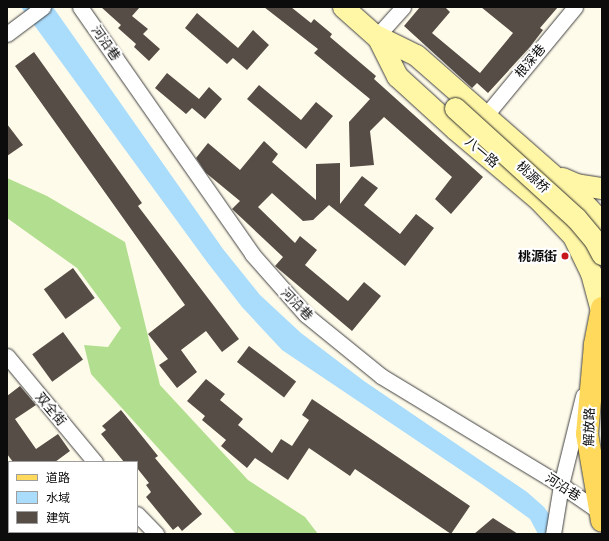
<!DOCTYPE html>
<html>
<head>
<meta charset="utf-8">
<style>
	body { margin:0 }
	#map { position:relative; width:609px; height:541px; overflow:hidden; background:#fffbeb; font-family:"Noto Serif","Noto Sans SC",serif }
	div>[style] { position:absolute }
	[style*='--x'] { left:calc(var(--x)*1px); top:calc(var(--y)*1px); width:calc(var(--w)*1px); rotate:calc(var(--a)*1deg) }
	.forest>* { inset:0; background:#b2df8f }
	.water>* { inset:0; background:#aadcfc }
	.building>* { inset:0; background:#564d47; transform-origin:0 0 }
	.roads { filter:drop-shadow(0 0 1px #3f3f3f) drop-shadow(0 0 1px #3f3f3f) }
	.street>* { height:15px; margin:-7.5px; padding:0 7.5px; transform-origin:7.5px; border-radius:7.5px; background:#fff }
	.secondary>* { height:21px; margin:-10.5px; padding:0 10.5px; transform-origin:10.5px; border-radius:10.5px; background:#fff6a6 }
	.primary>* { height:22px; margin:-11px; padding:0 11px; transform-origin:11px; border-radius:11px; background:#ffd95b }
	.bridges { filter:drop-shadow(0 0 1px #2e2e2e) drop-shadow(0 0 1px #2e2e2e) }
	.secondary-bridge>* { height:21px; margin:-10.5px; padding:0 10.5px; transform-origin:10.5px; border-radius:10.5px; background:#fff6a6 }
	.dots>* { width:11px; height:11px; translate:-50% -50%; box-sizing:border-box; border:2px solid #fff; border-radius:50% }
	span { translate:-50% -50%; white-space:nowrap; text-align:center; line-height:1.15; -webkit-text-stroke:4px #fff; paint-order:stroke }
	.street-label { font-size:13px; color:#0c0c0c }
	.poi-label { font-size:13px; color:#0c0c0c; font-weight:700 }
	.right { translate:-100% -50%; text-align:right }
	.frame { position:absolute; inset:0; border:8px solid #0c0c0c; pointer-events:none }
	.legend { position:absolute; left:8px; top:461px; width:130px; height:72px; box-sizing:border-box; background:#fff; border:1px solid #9e9e9e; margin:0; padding:5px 7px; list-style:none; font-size:12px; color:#0c0c0c }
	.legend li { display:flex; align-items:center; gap:8px; height:20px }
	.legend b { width:20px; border:1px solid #9e9e9e }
</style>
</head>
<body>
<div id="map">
	<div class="forest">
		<i style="clip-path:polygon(7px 178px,47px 196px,125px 242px,160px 385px,248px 480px,305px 517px,318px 534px,236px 534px,91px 374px,84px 345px,108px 347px,121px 328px,77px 268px,7px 218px)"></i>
	</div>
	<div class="water">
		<i style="clip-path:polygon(21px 7px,53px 7px,223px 249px,260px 295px,301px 333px,364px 381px,527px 492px,544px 507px,563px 534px,538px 534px,530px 519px,483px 485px,282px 350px,242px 307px,207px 262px)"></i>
	</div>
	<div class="building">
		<i style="clip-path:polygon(101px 7px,140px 7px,132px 16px,148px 29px,143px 34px,160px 49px,149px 61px,134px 47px,136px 44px,118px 28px,121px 25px)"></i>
		<i style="clip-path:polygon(264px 7px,291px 7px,311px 23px,314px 19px,332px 34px,330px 37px,376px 76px,374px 79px,483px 177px,451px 214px,435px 199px,452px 177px,384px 117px,370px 131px,374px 165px,350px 167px,349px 122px,370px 99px,314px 53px,318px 49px)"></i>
		<i style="clip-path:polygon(420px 7px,445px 7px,450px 12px,432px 33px,480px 73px,513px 33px,481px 7px,558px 7px,540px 28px,543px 30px,530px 47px,488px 93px,477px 83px,472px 88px,404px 26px)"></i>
		<i style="clip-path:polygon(197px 13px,238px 48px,253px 30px,269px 45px,247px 70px,233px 58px,227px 64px,185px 28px)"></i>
		<i style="clip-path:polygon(34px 52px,142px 203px,138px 206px,239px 339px,222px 352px,206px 331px,181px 350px,197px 372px,177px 388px,159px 365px,168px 359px,148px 334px,185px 305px,15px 66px)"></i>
		<i style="clip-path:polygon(167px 73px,199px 99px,209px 87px,222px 99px,205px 119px,192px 108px,186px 114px,155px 88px)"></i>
		<i style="clip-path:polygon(259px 85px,301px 120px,316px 102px,333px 116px,306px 149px,247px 99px)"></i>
		<i style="clip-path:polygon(7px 124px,23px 145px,7px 156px)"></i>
		<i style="clip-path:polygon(264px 141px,278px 154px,272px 162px,316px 200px,316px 164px,340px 163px,340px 204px,362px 176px,378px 188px,364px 205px,400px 234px,416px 214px,434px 228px,405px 266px,329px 205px,313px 220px,303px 221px,272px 193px,258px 207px,295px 243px,300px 236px,317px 250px,305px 265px,348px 301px,364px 282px,381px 296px,352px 331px,275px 266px,283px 257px,232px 209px,240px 201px,206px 173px,196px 158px,208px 143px,240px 170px)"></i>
		<i style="left:73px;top:268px;width:37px;height:36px;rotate:54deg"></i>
		<i style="left:63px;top:332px;width:34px;height:38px;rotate:54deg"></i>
		<i style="left:249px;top:346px;width:59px;height:20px;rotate:37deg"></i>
		<i style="clip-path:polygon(206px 379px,225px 394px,220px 400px,243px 419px,238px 425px,272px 453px,281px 439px,292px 446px,309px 420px,302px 415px,312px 399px,470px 506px,451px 534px,355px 469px,350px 476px,309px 448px,288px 480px,255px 458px,247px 468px,221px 446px,226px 440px,202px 420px,205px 416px,187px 401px)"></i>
		<i style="clip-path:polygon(20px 386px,36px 405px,15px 419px,36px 449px,58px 434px,70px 451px,55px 462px,13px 462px,7px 454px,7px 396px)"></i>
		<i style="clip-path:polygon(121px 410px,158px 456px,155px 458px,202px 514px,182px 531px,178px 526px,173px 530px,146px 497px,151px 492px,146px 485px,149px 483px,137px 468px,137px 462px,124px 462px,101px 434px,106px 430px,102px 426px)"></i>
		<i style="clip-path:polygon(493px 518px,518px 534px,474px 534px)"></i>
	</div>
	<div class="roads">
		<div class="street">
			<i style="--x:80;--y:7;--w:301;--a:55.1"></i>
			<i style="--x:252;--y:254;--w:81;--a:48.5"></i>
			<i style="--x:306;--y:315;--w:97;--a:39.1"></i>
			<i style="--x:381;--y:376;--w:210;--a:31.2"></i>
			<i style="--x:561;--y:485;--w:47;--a:34.7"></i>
			<i style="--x:7;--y:34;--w:45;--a:-36.9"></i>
			<i style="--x:377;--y:36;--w:39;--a:-48"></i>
			<i style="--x:486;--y:115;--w:140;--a:-50.5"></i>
			<i style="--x:7;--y:356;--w:138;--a:50.3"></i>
			<i style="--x:137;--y:514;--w:28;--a:46"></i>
			<i style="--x:553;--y:534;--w:50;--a:-80.7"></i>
			<i style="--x:561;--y:485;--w:92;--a:-76.1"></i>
		</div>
		<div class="secondary">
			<i style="--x:343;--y:7;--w:57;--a:41.5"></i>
			<i style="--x:377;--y:36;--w:45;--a:63.4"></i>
			<i style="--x:397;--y:76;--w:79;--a:42.4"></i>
			<i style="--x:455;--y:129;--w:110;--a:40.2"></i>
			<i style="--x:539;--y:200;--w:50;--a:46.6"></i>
			<i style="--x:573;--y:236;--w:41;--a:64.1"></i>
			<i style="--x:591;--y:273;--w:38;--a:75"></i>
			<i style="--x:377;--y:36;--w:43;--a:26"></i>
			<i style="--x:416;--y:55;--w:217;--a:41.3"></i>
			<i style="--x:579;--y:198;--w:34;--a:47"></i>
			<i style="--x:562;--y:178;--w:15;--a:23"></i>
			<i style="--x:576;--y:184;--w:26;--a:9"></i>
		</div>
		<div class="primary">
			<i style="--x:602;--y:308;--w:38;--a:101"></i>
			<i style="--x:595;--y:345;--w:89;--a:95.1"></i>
			<i style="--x:587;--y:434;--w:88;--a:80.2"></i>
		</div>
	</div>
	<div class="bridges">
		<div class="secondary-bridge">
			<i style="--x:455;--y:108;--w:164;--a:42.3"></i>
			<i style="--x:576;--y:218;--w:30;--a:50"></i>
			<i style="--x:595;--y:241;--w:15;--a:62"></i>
		</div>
	</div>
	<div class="dots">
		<i style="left:565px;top:256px;background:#c9171e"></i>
	</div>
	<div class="street-label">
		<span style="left:106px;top:43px;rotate:55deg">河沿巷</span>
		<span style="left:530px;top:61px;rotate:-50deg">根深巷</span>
		<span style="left:482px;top:152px;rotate:40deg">八一路</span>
		<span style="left:533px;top:177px;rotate:43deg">桃源桥</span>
		<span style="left:297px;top:304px;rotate:46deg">河沿巷</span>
		<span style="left:51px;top:409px;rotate:50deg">双全街</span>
		<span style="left:589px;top:427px;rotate:-89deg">解放路</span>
		<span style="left:563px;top:487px;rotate:33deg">河沿巷</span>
	</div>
	<div class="poi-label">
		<span class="right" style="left:557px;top:256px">桃源街</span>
	</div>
	<div class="frame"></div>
	<ul class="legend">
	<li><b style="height:5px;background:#ffd95b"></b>道路</li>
	<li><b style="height:11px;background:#aadcfc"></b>水域</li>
	<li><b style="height:11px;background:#564d47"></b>建筑</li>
	</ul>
</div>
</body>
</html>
